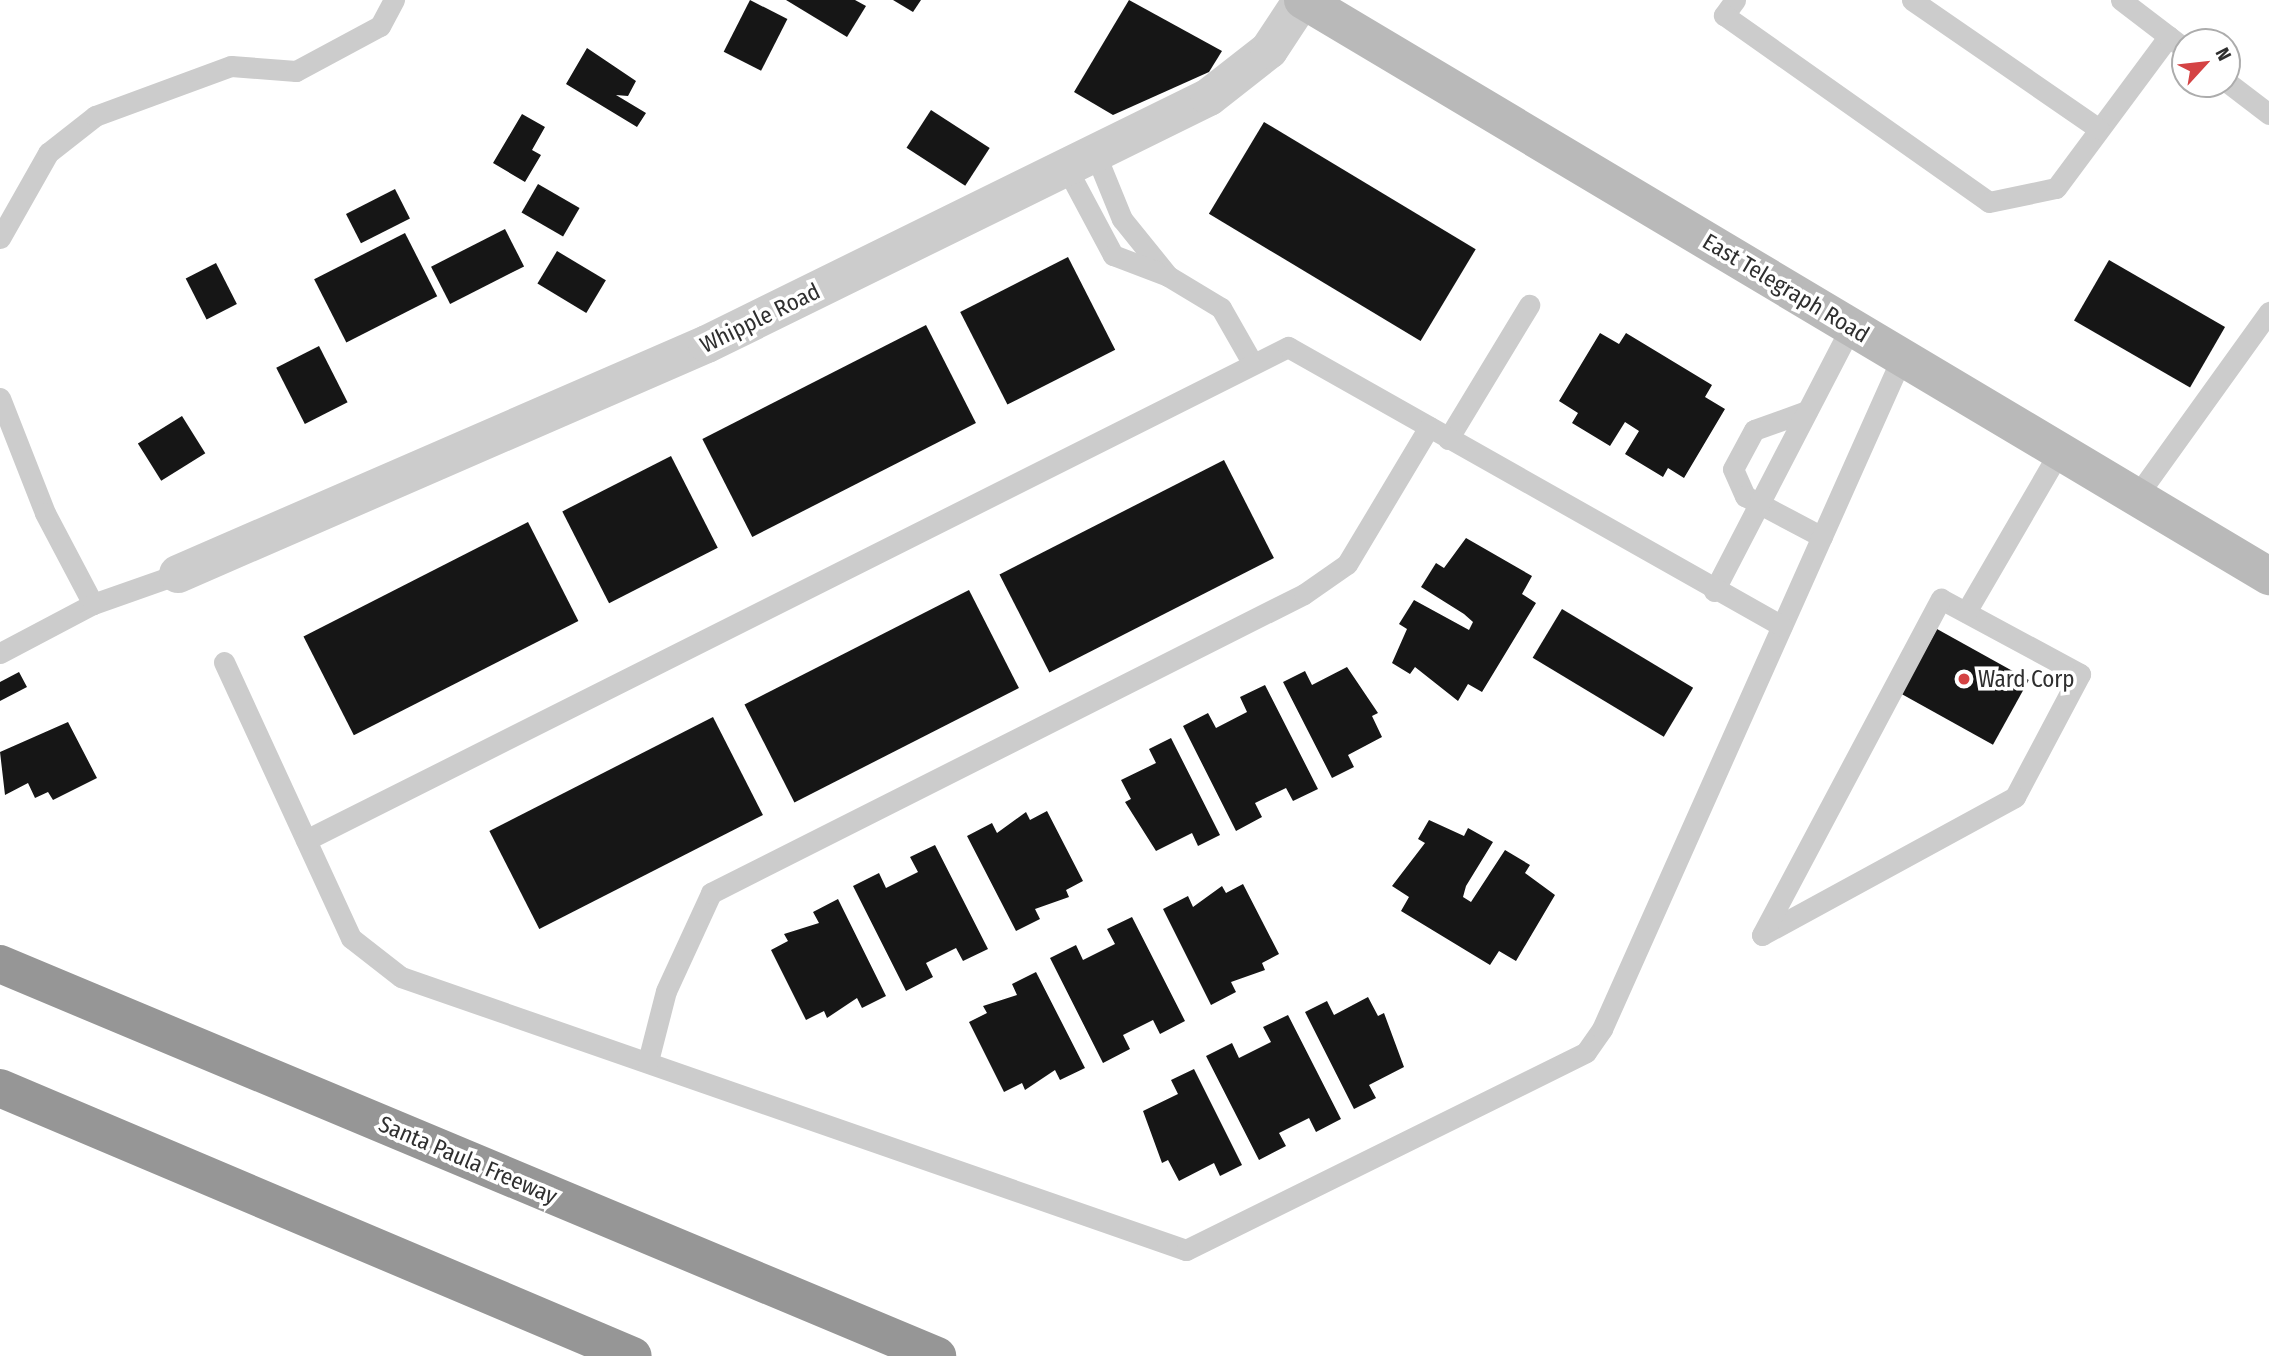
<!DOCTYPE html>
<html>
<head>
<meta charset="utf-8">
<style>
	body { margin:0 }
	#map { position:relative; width:2269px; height:1356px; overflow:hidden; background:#fff; font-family:"Fira Sans Condensed",sans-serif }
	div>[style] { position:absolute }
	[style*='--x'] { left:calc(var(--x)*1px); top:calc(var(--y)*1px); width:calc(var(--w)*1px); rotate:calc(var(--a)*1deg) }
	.building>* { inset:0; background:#161616; transform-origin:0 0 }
	.lane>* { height:21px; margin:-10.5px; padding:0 10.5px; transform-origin:10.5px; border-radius:10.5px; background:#ccc }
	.street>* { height:38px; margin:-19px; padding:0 19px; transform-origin:19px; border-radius:19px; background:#ccc }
	.secondary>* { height:38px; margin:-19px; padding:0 19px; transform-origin:19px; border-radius:19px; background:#b9b9b9 }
	.highway>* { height:38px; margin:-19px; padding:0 19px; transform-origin:19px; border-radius:19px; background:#969696 }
	.dots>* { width:19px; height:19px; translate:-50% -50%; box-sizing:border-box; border:4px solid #fff; border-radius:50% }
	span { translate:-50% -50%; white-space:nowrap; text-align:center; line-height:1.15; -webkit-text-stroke:7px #fff; paint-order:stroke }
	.street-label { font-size:23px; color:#2f2f2f }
	.poi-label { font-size:23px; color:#2f2f2f }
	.left { translate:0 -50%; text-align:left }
	.north { position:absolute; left:2171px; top:28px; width:70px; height:70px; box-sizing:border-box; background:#fff; border:2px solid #acacac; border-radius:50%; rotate:63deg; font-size:19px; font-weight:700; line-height:28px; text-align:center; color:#2f2f2f }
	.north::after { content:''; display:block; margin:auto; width:24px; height:32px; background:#d44344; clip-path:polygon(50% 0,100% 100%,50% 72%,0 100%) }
</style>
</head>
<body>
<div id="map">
	<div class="building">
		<i style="left:750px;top:0;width:42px;height:58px;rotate:27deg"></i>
		<i style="clip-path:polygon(786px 0,855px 0,866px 6px,847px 37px)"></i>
		<i style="clip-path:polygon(893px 0,921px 0,913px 12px)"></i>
		<i style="clip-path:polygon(1129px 0,1222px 51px,1209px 72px,1113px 115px,1074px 92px)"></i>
		<i style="clip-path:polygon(587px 48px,636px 81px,628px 96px,616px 95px,646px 113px,637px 127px,566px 84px)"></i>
		<i style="left:931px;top:110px;width:70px;height:45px;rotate:33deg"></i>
		<i style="clip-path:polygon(522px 114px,545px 127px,532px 150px,541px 155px,525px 182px,493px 163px)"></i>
		<i style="left:1264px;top:122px;width:247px;height:107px;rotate:31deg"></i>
		<i style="left:538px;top:184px;width:48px;height:33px;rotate:30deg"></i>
		<i style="left:395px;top:189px;width:33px;height:55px;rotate:63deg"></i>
		<i style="left:505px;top:229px;width:42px;height:83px;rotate:63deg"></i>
		<i style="left:405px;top:233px;width:71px;height:102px;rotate:63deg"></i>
		<i style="left:557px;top:251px;width:57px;height:38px;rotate:31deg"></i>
		<i style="left:1068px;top:257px;width:104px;height:121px;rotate:63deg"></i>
		<i style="left:2109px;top:260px;width:134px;height:70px;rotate:30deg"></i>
		<i style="left:216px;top:263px;width:46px;height:34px;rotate:63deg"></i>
		<i style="left:926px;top:325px;width:110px;height:251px;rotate:63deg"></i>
		<i style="clip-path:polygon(1600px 333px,1619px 344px,1626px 333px,1712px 385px,1705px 397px,1725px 409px,1684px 478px,1668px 468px,1663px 477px,1625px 454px,1639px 431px,1625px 422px,1610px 446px,1572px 423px,1578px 413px,1559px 401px)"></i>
		<i style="left:319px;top:346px;width:63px;height:48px;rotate:63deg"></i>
		<i style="left:182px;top:416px;width:44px;height:52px;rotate:58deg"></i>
		<i style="left:671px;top:456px;width:103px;height:122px;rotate:63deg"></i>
		<i style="left:1224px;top:460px;width:110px;height:252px;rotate:63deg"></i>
		<i style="left:528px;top:522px;width:111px;height:252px;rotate:63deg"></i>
		<i style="clip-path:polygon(1466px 538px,1532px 576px,1522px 594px,1536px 603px,1482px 692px,1468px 684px,1458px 701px,1415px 667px,1410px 674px,1392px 663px,1407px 629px,1399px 624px,1414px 600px,1469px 630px,1473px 622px,1464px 614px,1421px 587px,1436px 563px,1444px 568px)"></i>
		<i style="left:969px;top:590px;width:110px;height:252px;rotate:63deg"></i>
		<i style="left:1562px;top:609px;width:153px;height:57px;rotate:31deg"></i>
		<i style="left:1937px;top:629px;width:105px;height:74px;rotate:29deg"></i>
		<i style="clip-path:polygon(1347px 667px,1378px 713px,1372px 716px,1382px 737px,1348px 755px,1354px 767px,1332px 778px,1283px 682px,1305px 671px,1312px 685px)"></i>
		<i style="clip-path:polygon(19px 672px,27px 687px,0 701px,0 682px)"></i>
		<i style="clip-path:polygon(1265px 685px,1318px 789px,1293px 801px,1286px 788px,1255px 803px,1262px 817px,1236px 831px,1183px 726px,1208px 713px,1216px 728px,1247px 712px,1240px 697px)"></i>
		<i style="left:713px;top:717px;width:110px;height:251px;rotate:63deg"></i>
		<i style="clip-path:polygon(68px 722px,97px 778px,53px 800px,48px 792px,35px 798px,28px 783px,5px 795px,0 752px)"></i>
		<i style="clip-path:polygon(1171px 738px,1220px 835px,1198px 846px,1192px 833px,1156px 851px,1125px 802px,1131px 799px,1121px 780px,1156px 763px,1149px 749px)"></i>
		<i style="clip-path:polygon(1047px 811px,1083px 881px,1066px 890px,1069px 897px,1035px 909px,1040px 919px,1016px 931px,967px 836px,992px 823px,997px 833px,1026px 812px,1030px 820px)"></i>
		<i style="clip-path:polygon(1429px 820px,1464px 836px,1468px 828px,1493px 842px,1466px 886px,1463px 897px,1471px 902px,1505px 850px,1530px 865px,1525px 873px,1555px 895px,1516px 961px,1499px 951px,1490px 965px,1401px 911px,1409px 897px,1392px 886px,1425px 843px,1418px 839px)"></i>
		<i style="clip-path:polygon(935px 845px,988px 949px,963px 961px,956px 948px,926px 963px,933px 977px,906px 991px,853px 886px,879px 873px,886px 888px,918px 872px,910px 857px)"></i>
		<i style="clip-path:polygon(1243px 884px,1279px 954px,1262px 963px,1265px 970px,1231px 982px,1236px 992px,1211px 1005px,1163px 909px,1188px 896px,1193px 907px,1222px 886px,1226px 893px)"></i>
		<i style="clip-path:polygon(838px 899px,886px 996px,862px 1008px,857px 998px,827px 1018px,824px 1011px,806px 1020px,771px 950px,788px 941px,784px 934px,819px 923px,813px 912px)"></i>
		<i style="clip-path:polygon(1132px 917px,1185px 1021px,1160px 1034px,1153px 1020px,1123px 1035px,1130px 1049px,1103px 1063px,1050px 958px,1076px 945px,1083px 960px,1115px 944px,1107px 929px)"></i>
		<i style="clip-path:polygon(1036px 972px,1085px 1068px,1060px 1080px,1055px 1070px,1025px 1090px,1022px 1083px,1004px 1092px,969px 1022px,987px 1013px,983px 1006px,1017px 995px,1012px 984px)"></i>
		<i style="clip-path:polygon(1368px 997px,1378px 1016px,1384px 1013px,1404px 1067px,1369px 1085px,1376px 1098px,1354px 1109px,1305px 1012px,1327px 1001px,1334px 1015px)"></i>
		<i style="clip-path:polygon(1288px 1015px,1341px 1119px,1316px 1132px,1309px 1118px,1279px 1133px,1286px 1146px,1259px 1160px,1206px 1056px,1232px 1043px,1239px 1058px,1271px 1042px,1263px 1027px)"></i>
		<i style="clip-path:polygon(1194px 1069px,1242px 1165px,1220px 1176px,1214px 1163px,1179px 1181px,1168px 1160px,1162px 1163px,1143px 1111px,1178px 1094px,1171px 1080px)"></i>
	</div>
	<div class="lane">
		<i style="--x:1735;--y:0;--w:19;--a:126"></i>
		<i style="--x:1724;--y:15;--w:324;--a:35.2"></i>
		<i style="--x:1989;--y:202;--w:68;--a:-11.8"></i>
		<i style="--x:2056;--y:188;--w:189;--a:-53.4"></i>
		<i style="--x:1912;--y:0;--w:227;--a:34.6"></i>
		<i style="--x:2121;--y:0;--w:81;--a:37.4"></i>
		<i style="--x:2227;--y:82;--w:53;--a:37.3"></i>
		<i style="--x:1095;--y:153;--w:71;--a:67.8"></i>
		<i style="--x:1122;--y:219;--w:73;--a:51.1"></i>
		<i style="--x:1066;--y:167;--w:100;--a:61.9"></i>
		<i style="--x:1113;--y:255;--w:59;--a:20.9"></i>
		<i style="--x:1168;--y:276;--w:62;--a:31.1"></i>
		<i style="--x:1221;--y:308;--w:64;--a:60.3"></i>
		<i style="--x:0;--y:238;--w:98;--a:-60.5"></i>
		<i style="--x:48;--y:153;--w:60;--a:-38.2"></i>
		<i style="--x:95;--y:116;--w:145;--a:-20.2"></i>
		<i style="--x:231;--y:66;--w:65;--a:4.4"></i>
		<i style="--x:296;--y:71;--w:95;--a:-28.2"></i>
		<i style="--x:380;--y:26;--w:30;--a:-62"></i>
		<i style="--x:0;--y:398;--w:123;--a:68.6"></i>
		<i style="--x:45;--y:513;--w:103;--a:62.2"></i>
		<i style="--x:1807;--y:411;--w:56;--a:160.3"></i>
		<i style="--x:1754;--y:430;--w:44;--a:118.3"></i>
		<i style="--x:1733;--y:469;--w:30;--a:66"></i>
		<i style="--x:1745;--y:496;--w:87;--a:28"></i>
		<i style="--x:1448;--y:439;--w:157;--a:-58.8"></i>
		<i style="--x:2136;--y:497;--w:228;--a:-54.3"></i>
		<i style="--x:1714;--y:591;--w:297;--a:-62.6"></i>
		<i style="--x:1941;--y:599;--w:158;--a:28.3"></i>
		<i style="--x:2080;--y:674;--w:139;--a:117.9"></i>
		<i style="--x:2015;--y:797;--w:288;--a:151.4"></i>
		<i style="--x:1762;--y:935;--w:381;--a:-62"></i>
		<i style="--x:1966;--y:612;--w:185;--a:-59.8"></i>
		<i style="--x:0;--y:653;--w:105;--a:-27.8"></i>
		<i style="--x:93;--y:604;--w:90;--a:-19.4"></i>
		<i style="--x:224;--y:662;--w:304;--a:65.3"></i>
		<i style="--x:351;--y:938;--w:63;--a:38"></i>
		<i style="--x:401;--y:977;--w:831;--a:19.18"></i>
		<i style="--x:1186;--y:1250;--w:446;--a:-26.3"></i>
		<i style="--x:1586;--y:1052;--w:28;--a:-55"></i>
		<i style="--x:1602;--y:1029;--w:736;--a:-65.94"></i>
		<i style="--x:306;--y:840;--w:1099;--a:-26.66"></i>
		<i style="--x:1288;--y:347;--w:567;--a:29.46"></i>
		<i style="--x:648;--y:1061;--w:72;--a:-75.6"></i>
		<i style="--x:666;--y:991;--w:108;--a:-65.3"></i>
		<i style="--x:711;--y:893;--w:664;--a:-26.76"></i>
		<i style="--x:1304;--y:594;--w:52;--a:-34.9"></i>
		<i style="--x:1347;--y:564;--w:160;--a:-59.1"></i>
	</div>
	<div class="street">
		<i style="--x:178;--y:574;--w:577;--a:-23.5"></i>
		<i style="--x:707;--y:344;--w:559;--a:-26.2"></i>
		<i style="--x:1209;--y:97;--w:76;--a:-38.1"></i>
		<i style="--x:1269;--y:50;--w:60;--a:-56.6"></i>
	</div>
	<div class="secondary">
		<i style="--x:1303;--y:0;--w:1125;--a:30.81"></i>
	</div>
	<div class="highway">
		<i style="--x:0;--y:964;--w:1016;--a:22.7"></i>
		<i style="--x:0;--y:1088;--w:687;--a:22.95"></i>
	</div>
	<div class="dots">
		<i style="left:1964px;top:679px;background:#d44344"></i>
	</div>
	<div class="street-label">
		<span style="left:1786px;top:288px;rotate:31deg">East Telegraph Road</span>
		<span style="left:760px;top:318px;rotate:-26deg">Whipple Road</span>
		<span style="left:468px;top:1160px;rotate:23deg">Santa Paula Freeway</span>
	</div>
	<div class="poi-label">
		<span class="left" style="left:1978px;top:679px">Ward Corp</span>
	</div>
	<div class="north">N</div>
</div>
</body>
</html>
